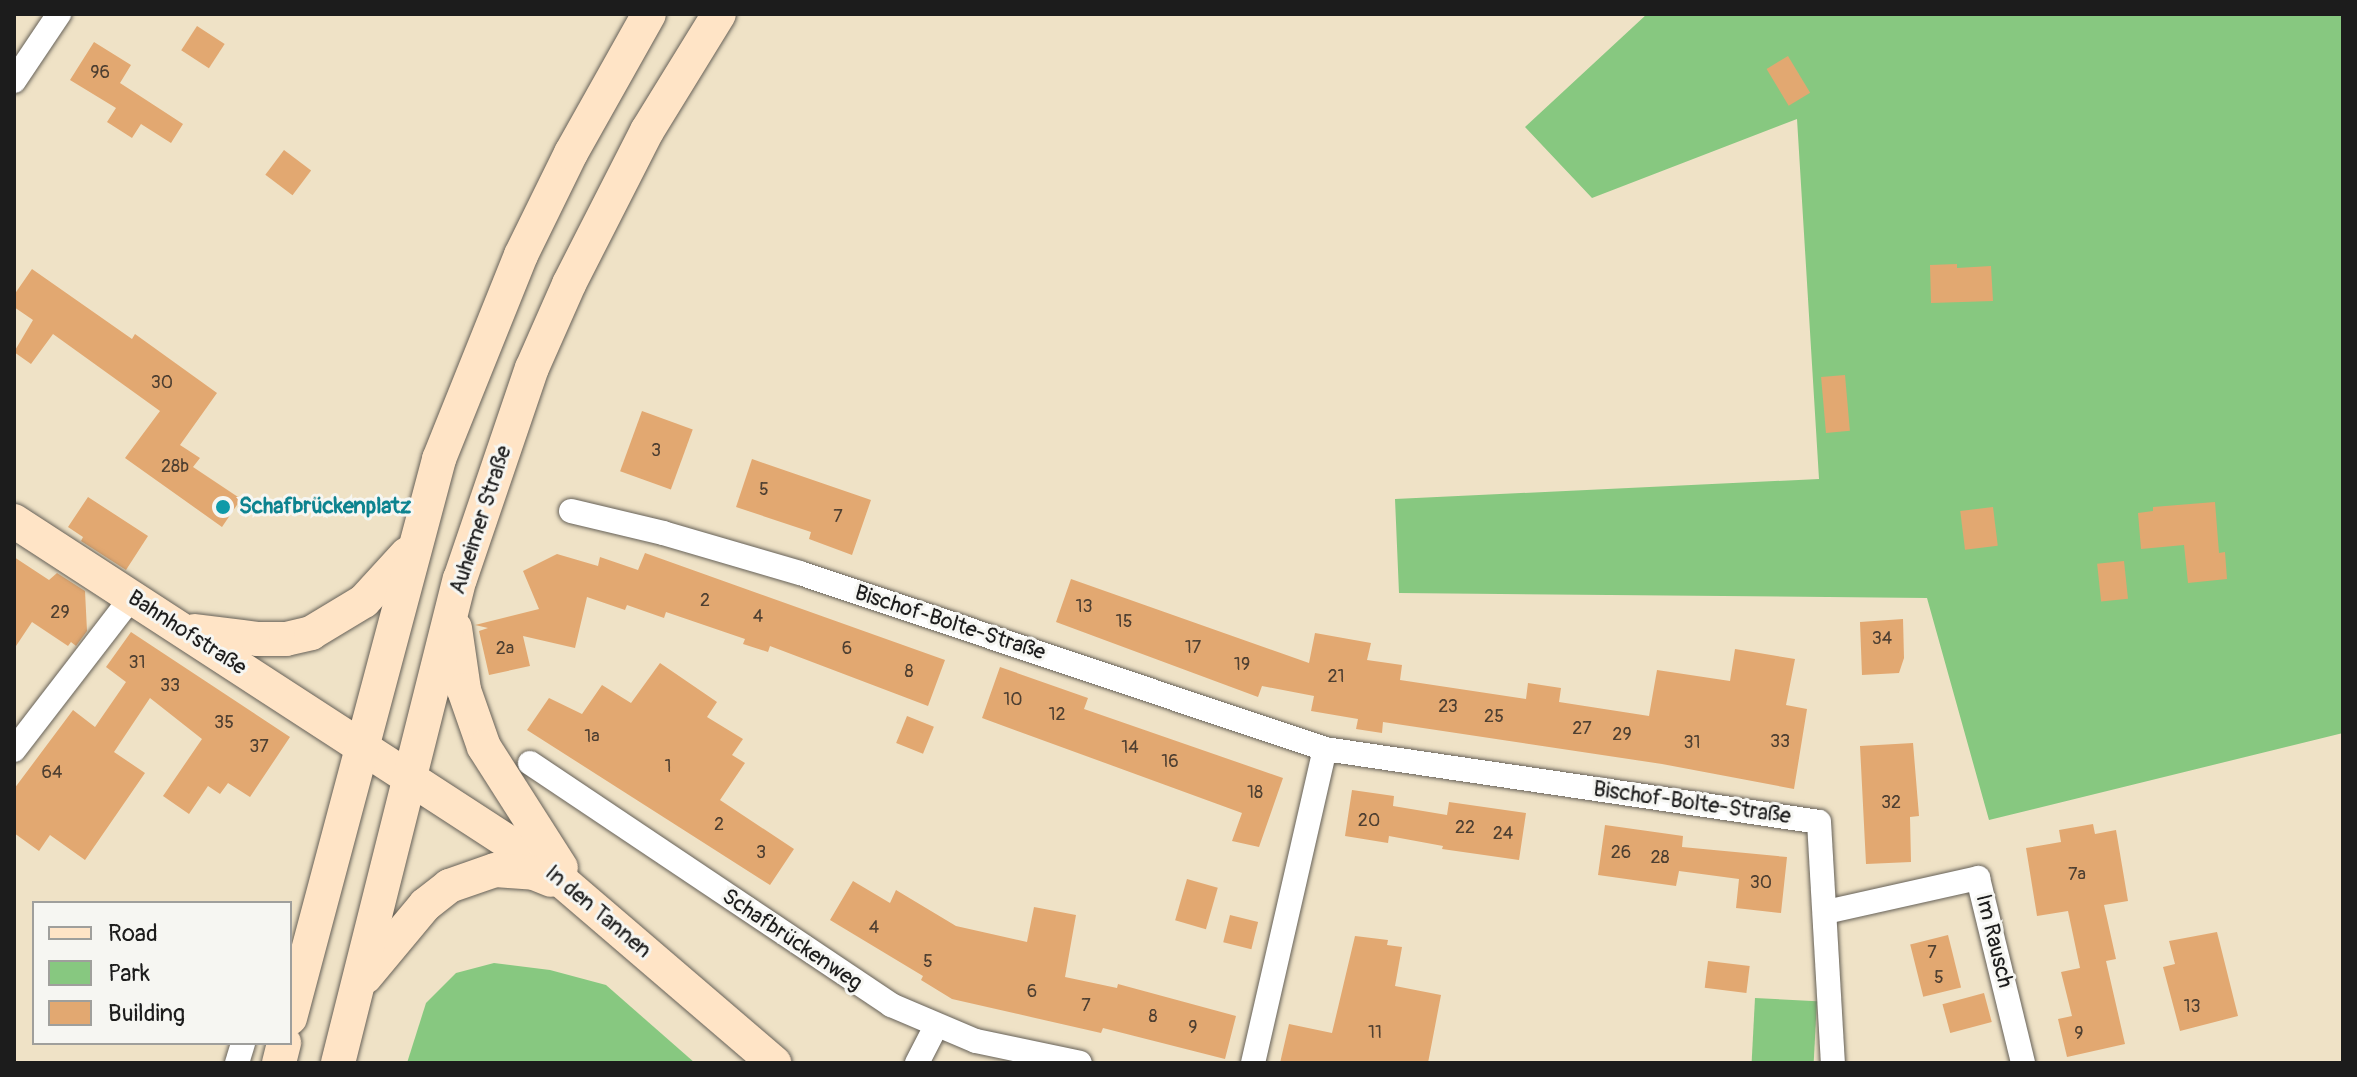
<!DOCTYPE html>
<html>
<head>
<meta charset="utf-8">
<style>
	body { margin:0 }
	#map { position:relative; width:2357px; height:1077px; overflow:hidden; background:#efe2c6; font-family:Pangolin,sans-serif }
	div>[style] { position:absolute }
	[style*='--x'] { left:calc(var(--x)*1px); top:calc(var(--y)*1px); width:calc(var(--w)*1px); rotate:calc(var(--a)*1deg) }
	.green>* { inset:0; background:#87c880; transform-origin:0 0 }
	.building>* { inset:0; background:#e2a871; transform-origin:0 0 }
	.roads { filter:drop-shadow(0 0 2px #666158) drop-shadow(0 0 2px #666158) }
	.street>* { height:24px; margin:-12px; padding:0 12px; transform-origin:12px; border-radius:12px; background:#fff }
	.secondary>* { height:34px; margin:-17px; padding:0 17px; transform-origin:17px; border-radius:17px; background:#ffe4c6 }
	.dots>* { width:22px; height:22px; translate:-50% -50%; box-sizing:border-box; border:4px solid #f6f6f2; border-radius:50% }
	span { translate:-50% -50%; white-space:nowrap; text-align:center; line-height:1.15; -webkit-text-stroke:6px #f6f6f2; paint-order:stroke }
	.number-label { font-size:18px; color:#4e3f31 }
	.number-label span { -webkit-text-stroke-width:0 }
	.culture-label { font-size:22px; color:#0d838f; font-weight:700 }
	.left { translate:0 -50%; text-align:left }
	.street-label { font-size:22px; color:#1c1c1c }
	.frame { position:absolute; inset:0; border:16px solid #1c1c1c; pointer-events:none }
	.legend { position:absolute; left:32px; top:901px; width:260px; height:144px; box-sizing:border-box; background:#f6f6f2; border:2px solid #9f9f9c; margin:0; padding:10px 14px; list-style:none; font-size:24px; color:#1c1c1c }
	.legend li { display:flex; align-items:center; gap:16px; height:40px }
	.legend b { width:40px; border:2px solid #9f9f9c }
</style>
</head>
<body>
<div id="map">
	<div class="green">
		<i style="clip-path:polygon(1647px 14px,2343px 14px,2343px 733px,1989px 820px,1927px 598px,1399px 593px,1395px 499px,1819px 479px,1797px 119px,1592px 198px,1525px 127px)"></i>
		<i style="clip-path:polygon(494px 963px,550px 970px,606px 985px,695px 1063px,407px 1063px,426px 1003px,456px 973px)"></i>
		<i style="left:1755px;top:998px;width:62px;height:65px;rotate:3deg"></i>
	</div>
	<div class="building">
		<i style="left:197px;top:26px;width:33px;height:29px;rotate:33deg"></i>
		<i style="clip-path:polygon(94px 42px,131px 65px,120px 83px,183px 124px,171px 143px,141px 124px,132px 138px,107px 122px,116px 108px,70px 80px)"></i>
		<i style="left:1788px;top:56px;width:43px;height:25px;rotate:59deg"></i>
		<i style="left:284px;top:150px;width:34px;height:31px;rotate:37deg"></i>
		<i style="clip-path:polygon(1957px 264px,1957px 268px,1991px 266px,1993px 301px,1931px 303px,1930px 265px)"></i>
		<i style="clip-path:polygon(32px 269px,132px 339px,135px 334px,217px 393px,180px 445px,200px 458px,193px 467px,241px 499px,222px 527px,125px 458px,160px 411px,53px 334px,31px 364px,14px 352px,33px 320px,14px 307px,14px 295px)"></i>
		<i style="left:1845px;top:375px;width:56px;height:24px;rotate:85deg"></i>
		<i style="left:642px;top:411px;width:54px;height:64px;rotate:20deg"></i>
		<i style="clip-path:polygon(752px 459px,871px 500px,852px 555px,809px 539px,811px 532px,736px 507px)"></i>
		<i style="clip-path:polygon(88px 497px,148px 536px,126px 570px,81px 541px,83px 537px,68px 527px)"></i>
		<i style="clip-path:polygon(2215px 502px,2219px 553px,2225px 552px,2227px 579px,2188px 583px,2184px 545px,2141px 549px,2138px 513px,2153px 511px,2153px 507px)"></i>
		<i style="left:1993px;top:507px;width:39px;height:33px;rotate:83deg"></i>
		<i style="clip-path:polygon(645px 553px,945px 660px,928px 706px,770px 646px,768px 652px,743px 644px,745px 639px,666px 612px,664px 618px,627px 605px,625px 610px,587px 597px,575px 648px,523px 636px,530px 666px,489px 675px,479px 631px,488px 628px,475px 625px,539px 609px,523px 571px,557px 554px,598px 566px,600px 557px,638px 570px)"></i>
		<i style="clip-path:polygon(14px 557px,49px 580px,57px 573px,85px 591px,87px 631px,76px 646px,71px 642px,68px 646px,32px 622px,14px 649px)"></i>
		<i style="left:2124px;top:561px;width:38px;height:27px;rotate:84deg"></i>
		<i style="clip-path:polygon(1071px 579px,1309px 663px,1315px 633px,1371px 643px,1367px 660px,1402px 665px,1400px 680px,1526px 699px,1528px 683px,1561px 688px,1559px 702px,1649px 716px,1657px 670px,1730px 681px,1735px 649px,1795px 659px,1786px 705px,1807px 709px,1794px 789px,1662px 764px,1383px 722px,1382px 733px,1356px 729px,1358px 719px,1311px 711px,1314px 696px,1262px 686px,1258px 697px,1056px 622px)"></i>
		<i style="clip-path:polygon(1903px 619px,1904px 658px,1899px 673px,1862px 675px,1860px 622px)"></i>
		<i style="clip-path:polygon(131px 632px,290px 737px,250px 797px,228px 783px,220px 794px,208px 786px,189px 814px,163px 796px,202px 739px,150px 698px,114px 752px,145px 773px,85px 860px,50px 835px,39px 851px,14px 833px,14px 789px,73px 710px,95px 727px,126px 682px,106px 667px)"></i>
		<i style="clip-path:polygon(660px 663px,717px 702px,707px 717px,743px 739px,732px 755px,745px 763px,720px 800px,794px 849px,770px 885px,527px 730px,549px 698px,582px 714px,602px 685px,631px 703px)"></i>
		<i style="clip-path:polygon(1000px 667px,1088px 698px,1084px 709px,1283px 778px,1259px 847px,1232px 841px,1242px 813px,982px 718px)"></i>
		<i style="left:907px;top:716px;width:29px;height:29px;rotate:22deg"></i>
		<i style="clip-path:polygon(1913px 743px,1919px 816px,1910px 817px,1911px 862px,1866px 864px,1860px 746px)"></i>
		<i style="clip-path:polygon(1352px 790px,1394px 796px,1393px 806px,1447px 815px,1449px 802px,1526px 813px,1519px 860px,1442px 849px,1443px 846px,1389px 836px,1388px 843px,1345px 836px)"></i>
		<i style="clip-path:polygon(2093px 824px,2095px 834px,2116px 830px,2128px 901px,2104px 905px,2116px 959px,2106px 961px,2125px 1044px,2067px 1057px,2058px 1019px,2072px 1016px,2061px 972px,2080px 968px,2068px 911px,2037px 916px,2026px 848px,2061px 842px,2059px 830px)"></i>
		<i style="clip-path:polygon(1605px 825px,1683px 836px,1682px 847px,1787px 857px,1781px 913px,1736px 908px,1739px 879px,1679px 871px,1676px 886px,1598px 875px)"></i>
		<i style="left:1187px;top:879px;width:32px;height:43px;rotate:16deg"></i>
		<i style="clip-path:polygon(853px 881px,890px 903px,896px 890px,956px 926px,1027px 942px,1034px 907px,1076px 915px,1065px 977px,1117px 988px,1118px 984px,1236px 1016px,1225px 1059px,1103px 1028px,1101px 1033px,952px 999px,921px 980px,923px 976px,830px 920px)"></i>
		<i style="left:1230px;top:915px;width:29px;height:28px;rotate:14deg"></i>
		<i style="clip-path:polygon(2217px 932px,2238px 1016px,2180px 1031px,2163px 967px,2175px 964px,2169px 941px)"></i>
		<i style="left:1948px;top:935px;width:54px;height:39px;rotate:76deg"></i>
		<i style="clip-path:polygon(1355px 936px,1388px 940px,1387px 945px,1402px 947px,1395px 986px,1441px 995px,1428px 1063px,1280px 1063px,1289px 1024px,1332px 1033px)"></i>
		<i style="left:1708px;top:961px;width:42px;height:27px;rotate:7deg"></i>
		<i style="left:1984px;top:993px;width:30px;height:43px;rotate:75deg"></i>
	</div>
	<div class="roads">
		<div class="street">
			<i style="--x:14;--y:81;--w:81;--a:-56.1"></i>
			<i style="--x:571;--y:511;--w:95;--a:13.4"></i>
			<i style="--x:663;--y:533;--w:143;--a:16.3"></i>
			<i style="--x:800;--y:573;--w:554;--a:18.53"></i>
			<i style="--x:1325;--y:749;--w:499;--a:8.4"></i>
			<i style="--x:1819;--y:822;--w:241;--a:86.7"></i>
			<i style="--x:14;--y:750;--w:193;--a:-52.4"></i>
			<i style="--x:530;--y:763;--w:435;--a:33.8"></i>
			<i style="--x:891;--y:1005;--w:92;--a:23"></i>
			<i style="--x:976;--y:1041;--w:106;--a:11.9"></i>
			<i style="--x:1826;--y:912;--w:156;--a:-12.6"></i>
			<i style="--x:1978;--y:878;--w:190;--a:76.3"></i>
			<i style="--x:237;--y:1063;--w:21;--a:-73"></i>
			<i style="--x:917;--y:1063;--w:42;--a:-62.8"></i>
			<i style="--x:1253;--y:1063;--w:322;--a:-77.1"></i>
		</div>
		<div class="secondary">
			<i style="--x:14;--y:521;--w:630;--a:33.01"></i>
			<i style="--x:542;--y:864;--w:306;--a:40.6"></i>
			<i style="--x:455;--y:628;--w:63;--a:81.7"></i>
			<i style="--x:464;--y:690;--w:60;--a:70.7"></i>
			<i style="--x:484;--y:747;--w:143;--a:57.5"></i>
			<i style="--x:195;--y:631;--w:64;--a:7.2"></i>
			<i style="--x:258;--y:639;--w:28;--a:0"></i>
			<i style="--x:286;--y:639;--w:26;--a:-13"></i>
			<i style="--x:311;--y:633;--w:62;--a:-31.1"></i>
			<i style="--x:364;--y:601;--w:64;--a:-47.5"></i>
			<i style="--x:365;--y:977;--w:94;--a:-50.2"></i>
			<i style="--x:425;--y:905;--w:31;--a:-38"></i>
			<i style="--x:449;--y:886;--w:49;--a:-19.2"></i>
			<i style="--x:495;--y:870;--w:39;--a:4"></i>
			<i style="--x:534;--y:873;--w:18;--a:22"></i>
			<i style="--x:290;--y:1018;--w:579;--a:-75.07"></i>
			<i style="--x:439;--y:459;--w:220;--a:-68.1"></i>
			<i style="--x:521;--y:255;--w:114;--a:-63.9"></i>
			<i style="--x:571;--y:153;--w:159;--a:-60.7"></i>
			<i style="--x:279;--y:1063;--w:21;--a:-76"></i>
			<i style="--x:338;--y:1063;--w:499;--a:-75.9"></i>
			<i style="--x:460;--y:579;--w:223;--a:-71.2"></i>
			<i style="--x:532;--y:368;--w:92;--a:-66.2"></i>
			<i style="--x:569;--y:284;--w:172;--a:-63"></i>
			<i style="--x:647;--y:131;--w:137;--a:-58.4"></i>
		</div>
	</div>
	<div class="dots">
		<i style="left:223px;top:507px;background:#0f9aa8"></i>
	</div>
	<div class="number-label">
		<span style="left:100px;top:73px">96</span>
		<span style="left:162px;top:383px">30</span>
		<span style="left:656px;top:451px">3</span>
		<span style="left:175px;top:467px">28b</span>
		<span style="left:764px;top:490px">5</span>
		<span style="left:838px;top:517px">7</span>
		<span style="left:705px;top:601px">2</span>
		<span style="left:1084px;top:607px">13</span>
		<span style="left:60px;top:613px">29</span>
		<span style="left:758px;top:617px">4</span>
		<span style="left:1124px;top:622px">15</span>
		<span style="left:1882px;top:639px">34</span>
		<span style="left:1193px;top:648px">17</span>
		<span style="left:505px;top:649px">2a</span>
		<span style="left:847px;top:649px">6</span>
		<span style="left:137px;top:663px">31</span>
		<span style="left:1242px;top:665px">19</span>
		<span style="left:909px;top:672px">8</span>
		<span style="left:1336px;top:677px">21</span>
		<span style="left:170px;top:686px">33</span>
		<span style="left:1013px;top:700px">10</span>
		<span style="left:1448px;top:707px">23</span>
		<span style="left:1057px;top:715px">12</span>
		<span style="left:1494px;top:717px">25</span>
		<span style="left:224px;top:723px">35</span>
		<span style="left:1582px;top:729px">27</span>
		<span style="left:1622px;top:735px">29</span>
		<span style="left:592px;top:737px">1a</span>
		<span style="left:1780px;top:742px">33</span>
		<span style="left:1692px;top:743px">31</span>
		<span style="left:259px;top:747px">37</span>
		<span style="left:1130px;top:748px">14</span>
		<span style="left:1170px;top:762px">16</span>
		<span style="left:668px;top:767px">1</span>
		<span style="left:52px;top:773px">64</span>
		<span style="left:1255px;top:793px">18</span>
		<span style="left:1891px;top:803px">32</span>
		<span style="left:1369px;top:821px">20</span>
		<span style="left:719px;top:825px">2</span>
		<span style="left:1465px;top:828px">22</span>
		<span style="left:1503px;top:834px">24</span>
		<span style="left:761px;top:853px">3</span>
		<span style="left:1621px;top:853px">26</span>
		<span style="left:1660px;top:858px">28</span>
		<span style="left:2077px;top:875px">7a</span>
		<span style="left:1761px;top:883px">30</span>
		<span style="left:874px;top:928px">4</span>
		<span style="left:1932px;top:953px">7</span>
		<span style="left:928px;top:962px">5</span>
		<span style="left:1939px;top:978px">5</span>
		<span style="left:1032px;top:992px">6</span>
		<span style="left:1086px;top:1006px">7</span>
		<span style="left:2192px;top:1007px">13</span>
		<span style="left:1153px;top:1017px">8</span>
		<span style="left:1193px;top:1028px">9</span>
		<span style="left:1375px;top:1033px">11</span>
		<span style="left:2079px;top:1034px">9</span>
	</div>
	<div class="culture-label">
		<span class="left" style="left:239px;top:507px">Schafbrückenplatz</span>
	</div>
	<div class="street-label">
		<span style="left:481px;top:520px;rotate:-72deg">Auheimer Straße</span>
		<span style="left:950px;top:623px;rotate:18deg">Bischof-Bolte-Straße</span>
		<span style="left:187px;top:633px;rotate:33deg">Bahnhofstraße</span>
		<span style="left:1692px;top:803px;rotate:8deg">Bischof-Bolte-Straße</span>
		<span style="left:598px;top:912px;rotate:40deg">In den Tannen</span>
		<span style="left:792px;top:940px;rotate:34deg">Schafbrückenweg</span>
		<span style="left:1994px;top:941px;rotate:76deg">Im Rausch</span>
	</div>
	<div class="frame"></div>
	<ul class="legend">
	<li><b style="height:10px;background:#ffe4c6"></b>Road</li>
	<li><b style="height:22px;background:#87c880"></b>Park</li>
	<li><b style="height:22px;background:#e2a871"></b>Building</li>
	</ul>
</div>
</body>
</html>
